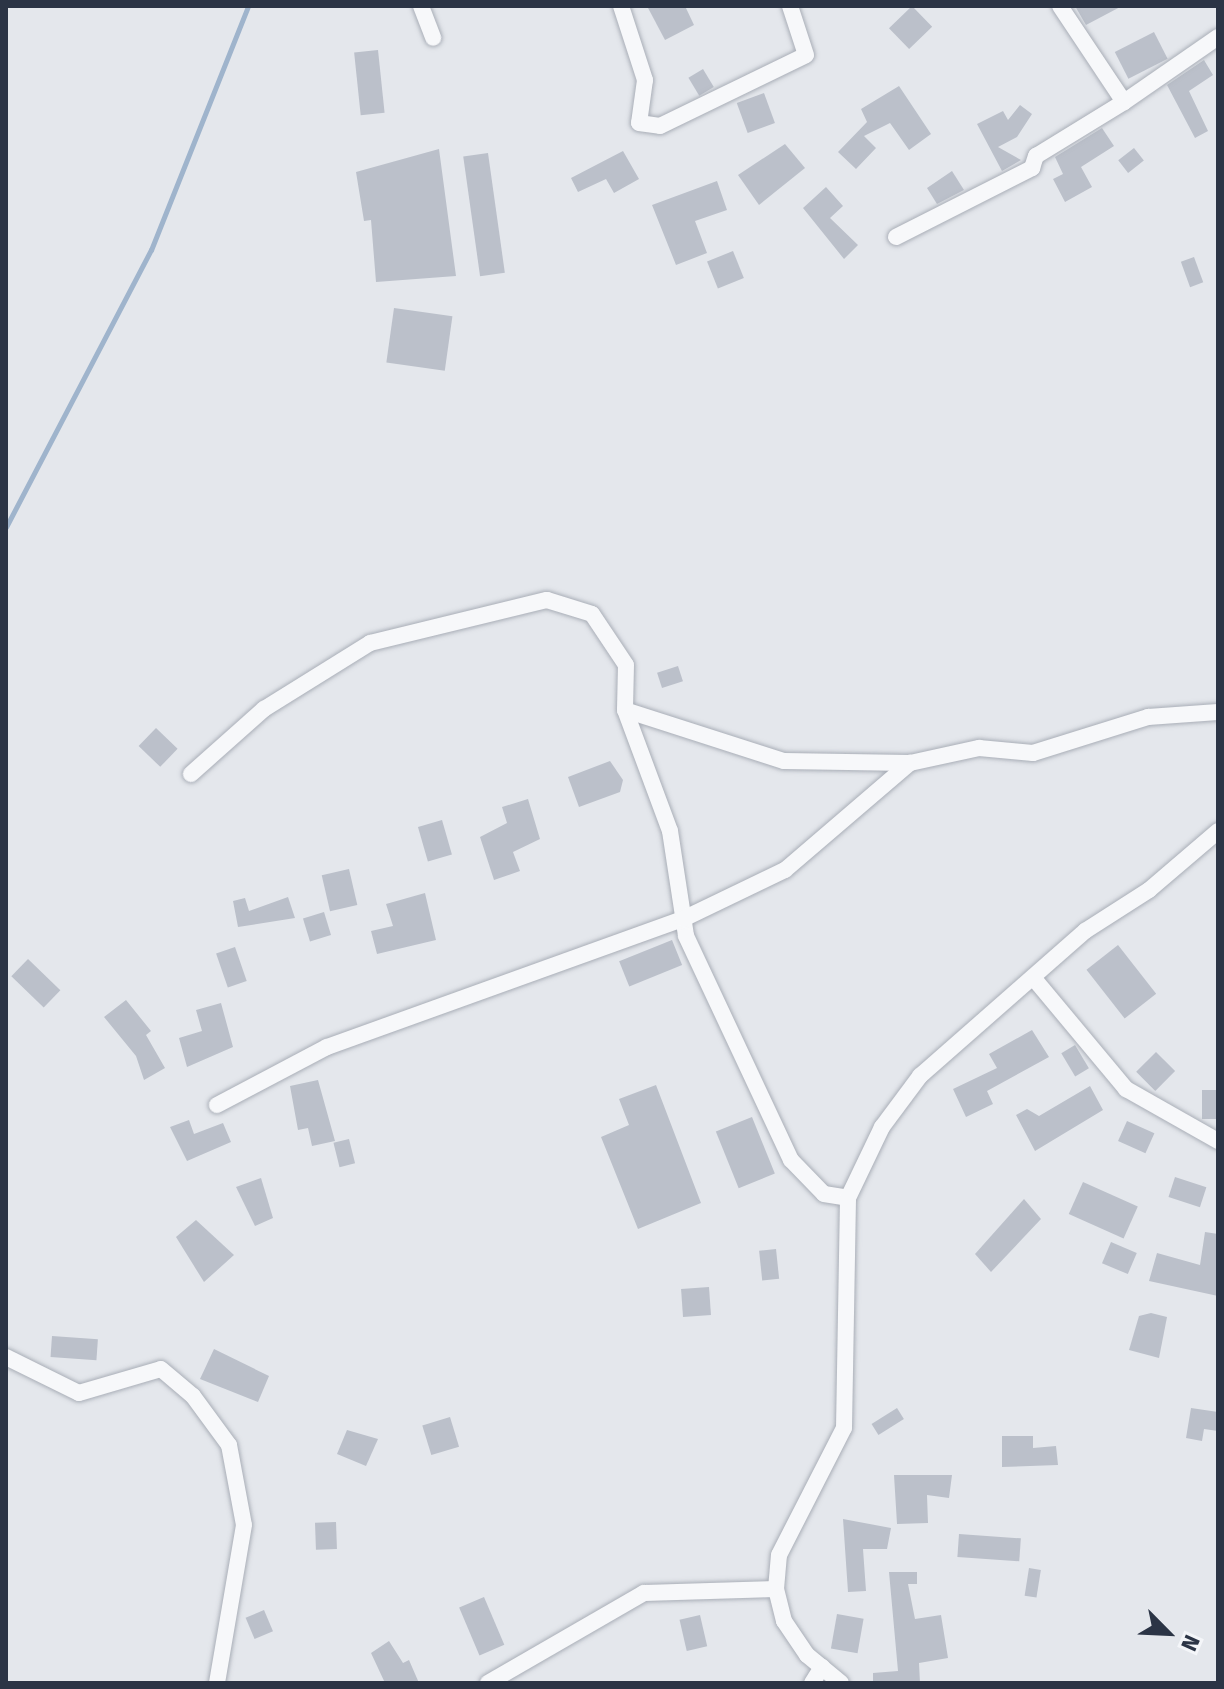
<!DOCTYPE html>
<html>
<head>
<meta charset="utf-8">
<style>
	body { margin:0 }
	#map { position:relative; width:1224px; height:1689px; overflow:hidden; background:#e4e7ec; font-family:"Fira Sans",sans-serif }
	div>[style] { position:absolute }
	[style*='--x'] { left:calc(var(--x)*1px); top:calc(var(--y)*1px); width:calc(var(--w)*1px); rotate:calc(var(--a)*1deg) }
	.stream>* { height:5px; margin:-2.5px; padding:0 2.5px; transform-origin:2.5px; border-radius:2.5px; background:#9fb4cc }
	.building>* { inset:0; background:#bbc0ca; transform-origin:0 0 }
	.roads { filter:drop-shadow(0 0 2px #a9aeb7) drop-shadow(0 0 2px #a9aeb7) }
	.minor>* { height:16px; margin:-8px; padding:0 8px; transform-origin:8px; border-radius:8px; background:#f7f8fa }
	span { translate:-50% -50%; white-space:nowrap; text-align:center; line-height:1.15; -webkit-text-stroke:8px #f4f6f9; paint-order:stroke }
	.frame { position:absolute; inset:0; border:8px solid #2b3445; pointer-events:none }
	.north { position:absolute; left:1128px; top:1593px; width:80px; height:80px; -webkit-text-stroke:6px #f4f6f9; paint-order:stroke; rotate:114deg; font-size:22px; font-weight:700; line-height:32px; text-align:center; color:#2b3445 }
	.north::after { content:''; display:block; margin:auto; width:28px; height:36px; background:#2b3445; clip-path:polygon(50% 0,100% 100%,50% 72%,0 100%) }
</style>
</head>
<body>
<div id="map">
	<div class="stream">
		<i style="--x:6;--y:527;--w:313;--a:-62.4"></i>
		<i style="--x:151;--y:250;--w:263;--a:-68.3"></i>
	</div>
	<div class="building">
		<i style="clip-path:polygon(647px 6px,685px 6px,694px 25px,665px 40px)"></i>
		<i style="left:912px;top:6px;width:29px;height:32px;rotate:46deg"></i>
		<i style="clip-path:polygon(1075px 6px,1122px 6px,1086px 25px)"></i>
		<i style="left:1154px;top:32px;width:30px;height:44px;rotate:63deg"></i>
		<i style="left:378px;top:50px;width:63px;height:24px;rotate:84deg"></i>
		<i style="clip-path:polygon(1204px 60px,1213px 75px,1189px 91px,1208px 131px,1195px 138px,1167px 85px)"></i>
		<i style="left:703px;top:69px;width:21px;height:17px;rotate:59deg"></i>
		<i style="clip-path:polygon(899px 86px,931px 134px,909px 150px,890px 123px,864px 136px,876px 148px,856px 169px,838px 152px,867px 122px,861px 109px)"></i>
		<i style="left:764px;top:93px;width:32px;height:29px;rotate:70deg"></i>
		<i style="clip-path:polygon(1020px 105px,1032px 114px,1017px 137px,998px 147px,1021px 160px,1002px 171px,977px 124px,1003px 111px,1008px 120px)"></i>
		<i style="clip-path:polygon(1102px 128px,1114px 146px,1081px 167px,1092px 187px,1065px 202px,1053px 179px,1063px 174px,1055px 157px)"></i>
		<i style="clip-path:polygon(785px 144px,805px 168px,759px 205px,738px 175px)"></i>
		<i style="left:1134px;top:148px;width:16px;height:20px;rotate:52deg"></i>
		<i style="clip-path:polygon(439px 149px,456px 276px,376px 282px,371px 220px,364px 221px,356px 172px)"></i>
		<i style="clip-path:polygon(623px 151px,639px 179px,614px 193px,606px 179px,578px 192px,571px 178px)"></i>
		<i style="left:488px;top:153px;width:121px;height:25px;rotate:82deg"></i>
		<i style="clip-path:polygon(952px 171px,964px 190px,937px 204px,927px 188px)"></i>
		<i style="clip-path:polygon(717px 181px,727px 210px,695px 221px,707px 253px,676px 265px,652px 205px)"></i>
		<i style="clip-path:polygon(826px 187px,843px 206px,830px 218px,858px 245px,844px 259px,803px 208px)"></i>
		<i style="left:733px;top:251px;width:29px;height:28px;rotate:68deg"></i>
		<i style="left:1194px;top:257px;width:27px;height:14px;rotate:70deg"></i>
		<i style="left:394px;top:308px;width:59px;height:55px;rotate:8deg"></i>
		<i style="left:678px;top:666px;width:16px;height:22px;rotate:72deg"></i>
		<i style="left:156px;top:728px;width:30px;height:25px;rotate:44deg"></i>
		<i style="clip-path:polygon(610px 761px,623px 780px,620px 792px,579px 807px,568px 777px)"></i>
		<i style="clip-path:polygon(528px 799px,540px 839px,513px 852px,520px 871px,494px 880px,480px 837px,507px 823px,502px 807px)"></i>
		<i style="left:442px;top:820px;width:36px;height:25px;rotate:74deg"></i>
		<i style="left:349px;top:869px;width:37px;height:28px;rotate:77deg"></i>
		<i style="clip-path:polygon(425px 893px,436px 940px,377px 954px,371px 931px,393px 926px,386px 904px)"></i>
		<i style="clip-path:polygon(288px 897px,295px 918px,238px 927px,233px 901px,245px 898px,249px 911px)"></i>
		<i style="left:324px;top:912px;width:24px;height:22px;rotate:73deg"></i>
		<i style="left:672px;top:940px;width:27px;height:57px;rotate:68deg"></i>
		<i style="left:1118px;top:945px;width:62px;height:40px;rotate:52deg"></i>
		<i style="left:235px;top:947px;width:36px;height:20px;rotate:71deg"></i>
		<i style="left:28px;top:959px;width:45px;height:24px;rotate:44deg"></i>
		<i style="clip-path:polygon(126px 1000px,151px 1031px,146px 1035px,165px 1068px,144px 1080px,136px 1056px,104px 1017px)"></i>
		<i style="clip-path:polygon(221px 1003px,233px 1047px,187px 1067px,179px 1038px,202px 1031px,196px 1010px)"></i>
		<i style="clip-path:polygon(1032px 1030px,1049px 1057px,987px 1091px,993px 1104px,966px 1117px,953px 1089px,997px 1068px,989px 1054px)"></i>
		<i style="left:1075px;top:1045px;width:27px;height:16px;rotate:59deg"></i>
		<i style="left:1156px;top:1052px;width:27px;height:28px;rotate:45deg"></i>
		<i style="clip-path:polygon(318px 1080px,335px 1141px,312px 1146px,308px 1128px,298px 1130px,290px 1086px)"></i>
		<i style="clip-path:polygon(656px 1085px,701px 1203px,638px 1229px,601px 1137px,629px 1125px,619px 1099px)"></i>
		<i style="clip-path:polygon(1090px 1086px,1103px 1110px,1035px 1151px,1016px 1115px,1027px 1109px,1039px 1116px)"></i>
		<i style="left:1202px;top:1090px;width:16px;height:29px"></i>
		<i style="left:752px;top:1117px;width:61px;height:39px;rotate:68deg"></i>
		<i style="clip-path:polygon(189px 1120px,194px 1134px,223px 1123px,231px 1142px,187px 1161px,170px 1127px)"></i>
		<i style="left:1127px;top:1121px;width:30px;height:22px;rotate:24deg"></i>
		<i style="left:349px;top:1139px;width:25px;height:16px;rotate:76deg"></i>
		<i style="left:1175px;top:1177px;width:33px;height:21px;rotate:18deg"></i>
		<i style="clip-path:polygon(261px 1178px,273px 1218px,255px 1226px,236px 1187px)"></i>
		<i style="left:1083px;top:1182px;width:60px;height:35px;rotate:24deg"></i>
		<i style="clip-path:polygon(1024px 1199px,1041px 1219px,991px 1272px,975px 1254px)"></i>
		<i style="clip-path:polygon(196px 1220px,234px 1255px,204px 1282px,176px 1237px)"></i>
		<i style="clip-path:polygon(1205px 1232px,1218px 1234px,1218px 1296px,1149px 1281px,1157px 1253px,1200px 1265px)"></i>
		<i style="left:1111px;top:1242px;width:28px;height:23px;rotate:23deg"></i>
		<i style="left:776px;top:1249px;width:30px;height:17px;rotate:84deg"></i>
		<i style="left:709px;top:1287px;width:28px;height:28px;rotate:86deg"></i>
		<i style="clip-path:polygon(1151px 1313px,1167px 1317px,1159px 1358px,1129px 1350px,1139px 1316px)"></i>
		<i style="left:52px;top:1336px;width:46px;height:21px;rotate:4deg"></i>
		<i style="clip-path:polygon(214px 1349px,269px 1376px,258px 1402px,200px 1379px)"></i>
		<i style="left:897px;top:1408px;width:13px;height:30px;rotate:58deg"></i>
		<i style="clip-path:polygon(1191px 1408px,1218px 1412px,1218px 1431px,1204px 1429px,1202px 1441px,1186px 1438px)"></i>
		<i style="left:450px;top:1417px;width:31px;height:29px;rotate:73deg"></i>
		<i style="clip-path:polygon(347px 1430px,378px 1439px,366px 1466px,337px 1454px)"></i>
		<i style="clip-path:polygon(1002px 1436px,1033px 1436px,1033px 1448px,1056px 1446px,1058px 1465px,1002px 1467px)"></i>
		<i style="clip-path:polygon(894px 1475px,952px 1475px,949px 1498px,927px 1495px,928px 1523px,897px 1524px)"></i>
		<i style="clip-path:polygon(843px 1519px,891px 1528px,887px 1549px,863px 1549px,866px 1591px,848px 1592px)"></i>
		<i style="left:336px;top:1522px;width:27px;height:21px;rotate:88deg"></i>
		<i style="left:959px;top:1534px;width:62px;height:23px;rotate:4deg"></i>
		<i style="left:1029px;top:1568px;width:12px;height:28px;rotate:9deg"></i>
		<i style="clip-path:polygon(889px 1572px,917px 1572px,917px 1584px,908px 1584px,915px 1619px,941px 1615px,948px 1658px,919px 1663px,920px 1683px,873px 1683px,873px 1673px,898px 1671px)"></i>
		<i style="left:484px;top:1597px;width:52px;height:27px;rotate:67deg"></i>
		<i style="left:264px;top:1610px;width:23px;height:20px;rotate:67deg"></i>
		<i style="left:837px;top:1614px;width:27px;height:35px;rotate:10deg"></i>
		<i style="left:700px;top:1615px;width:32px;height:21px;rotate:77deg"></i>
		<i style="clip-path:polygon(389px 1641px,403px 1663px,409px 1660px,419px 1683px,385px 1683px,371px 1653px)"></i>
	</div>
	<div class="roads">
		<div class="minor">
			<i style="--x:421;--y:6;--w:34;--a:69"></i>
			<i style="--x:621;--y:6;--w:78;--a:72"></i>
			<i style="--x:645;--y:80;--w:43;--a:97.9"></i>
			<i style="--x:639;--y:123;--w:21;--a:8"></i>
			<i style="--x:660;--y:126;--w:162;--a:-25.9"></i>
			<i style="--x:806;--y:55;--w:52;--a:-108.1"></i>
			<i style="--x:1124;--y:102;--w:114;--a:-34.7"></i>
			<i style="--x:896;--y:237;--w:153;--a:-26.9"></i>
			<i style="--x:1032;--y:168;--w:13;--a:-72"></i>
			<i style="--x:1036;--y:156;--w:103;--a:-31.5"></i>
			<i style="--x:1124;--y:102;--w:115;--a:-123.7"></i>
			<i style="--x:625;--y:710;--w:167;--a:17.8"></i>
			<i style="--x:784;--y:761;--w:126;--a:0.9"></i>
			<i style="--x:191;--y:774;--w:98;--a:-41.7"></i>
			<i style="--x:264;--y:709;--w:125;--a:-31.9"></i>
			<i style="--x:370;--y:643;--w:182;--a:-13.7"></i>
			<i style="--x:547;--y:600;--w:47;--a:17.3"></i>
			<i style="--x:592;--y:614;--w:61;--a:56.3"></i>
			<i style="--x:626;--y:665;--w:45;--a:91.3"></i>
			<i style="--x:625;--y:710;--w:129;--a:69.6"></i>
			<i style="--x:670;--y:831;--w:106;--a:81.3"></i>
			<i style="--x:686;--y:936;--w:247;--a:64.9"></i>
			<i style="--x:791;--y:1160;--w:47;--a:45.9"></i>
			<i style="--x:824;--y:1194;--w:24;--a:9"></i>
			<i style="--x:1036;--y:981;--w:141;--a:50.2"></i>
			<i style="--x:1126;--y:1089;--w:106;--a:29.5"></i>
			<i style="--x:217;--y:1105;--w:124;--a:-27.8"></i>
			<i style="--x:327;--y:1047;--w:378;--a:-19.8"></i>
			<i style="--x:683;--y:919;--w:113;--a:-25.7"></i>
			<i style="--x:785;--y:870;--w:165;--a:-40.6"></i>
			<i style="--x:910;--y:763;--w:71;--a:-12.3"></i>
			<i style="--x:979;--y:748;--w:54;--a:5.3"></i>
			<i style="--x:1033;--y:753;--w:121;--a:-17.4"></i>
			<i style="--x:1148;--y:717;--w:70;--a:-4.1"></i>
			<i style="--x:6;--y:1357;--w:81;--a:26.3"></i>
			<i style="--x:79;--y:1393;--w:85;--a:-16.3"></i>
			<i style="--x:161;--y:1369;--w:42;--a:40.2"></i>
			<i style="--x:193;--y:1396;--w:61;--a:53.7"></i>
			<i style="--x:229;--y:1445;--w:81;--a:79.4"></i>
			<i style="--x:244;--y:1525;--w:160;--a:99.7"></i>
			<i style="--x:488;--y:1683;--w:180;--a:-30"></i>
			<i style="--x:644;--y:1593;--w:132;--a:-1.7"></i>
			<i style="--x:812;--y:1683;--w:19;--a:-58"></i>
			<i style="--x:841;--y:1683;--w:44;--a:-140.5"></i>
			<i style="--x:807;--y:1655;--w:41;--a:-124.1"></i>
			<i style="--x:784;--y:1621;--w:33;--a:-104"></i>
			<i style="--x:776;--y:1589;--w:34;--a:-85"></i>
			<i style="--x:779;--y:1555;--w:143;--a:-62.9"></i>
			<i style="--x:844;--y:1428;--w:230;--a:-89"></i>
			<i style="--x:848;--y:1198;--w:79;--a:-64.4"></i>
			<i style="--x:882;--y:1127;--w:64;--a:-53.3"></i>
			<i style="--x:920;--y:1076;--w:220;--a:-41.3"></i>
			<i style="--x:1085;--y:931;--w:76;--a:-32.6"></i>
			<i style="--x:1149;--y:890;--w:91;--a:-40.5"></i>
		</div>
	</div>
	<div class="frame"></div>
	<div class="north">N</div>
</div>
</body>
</html>
